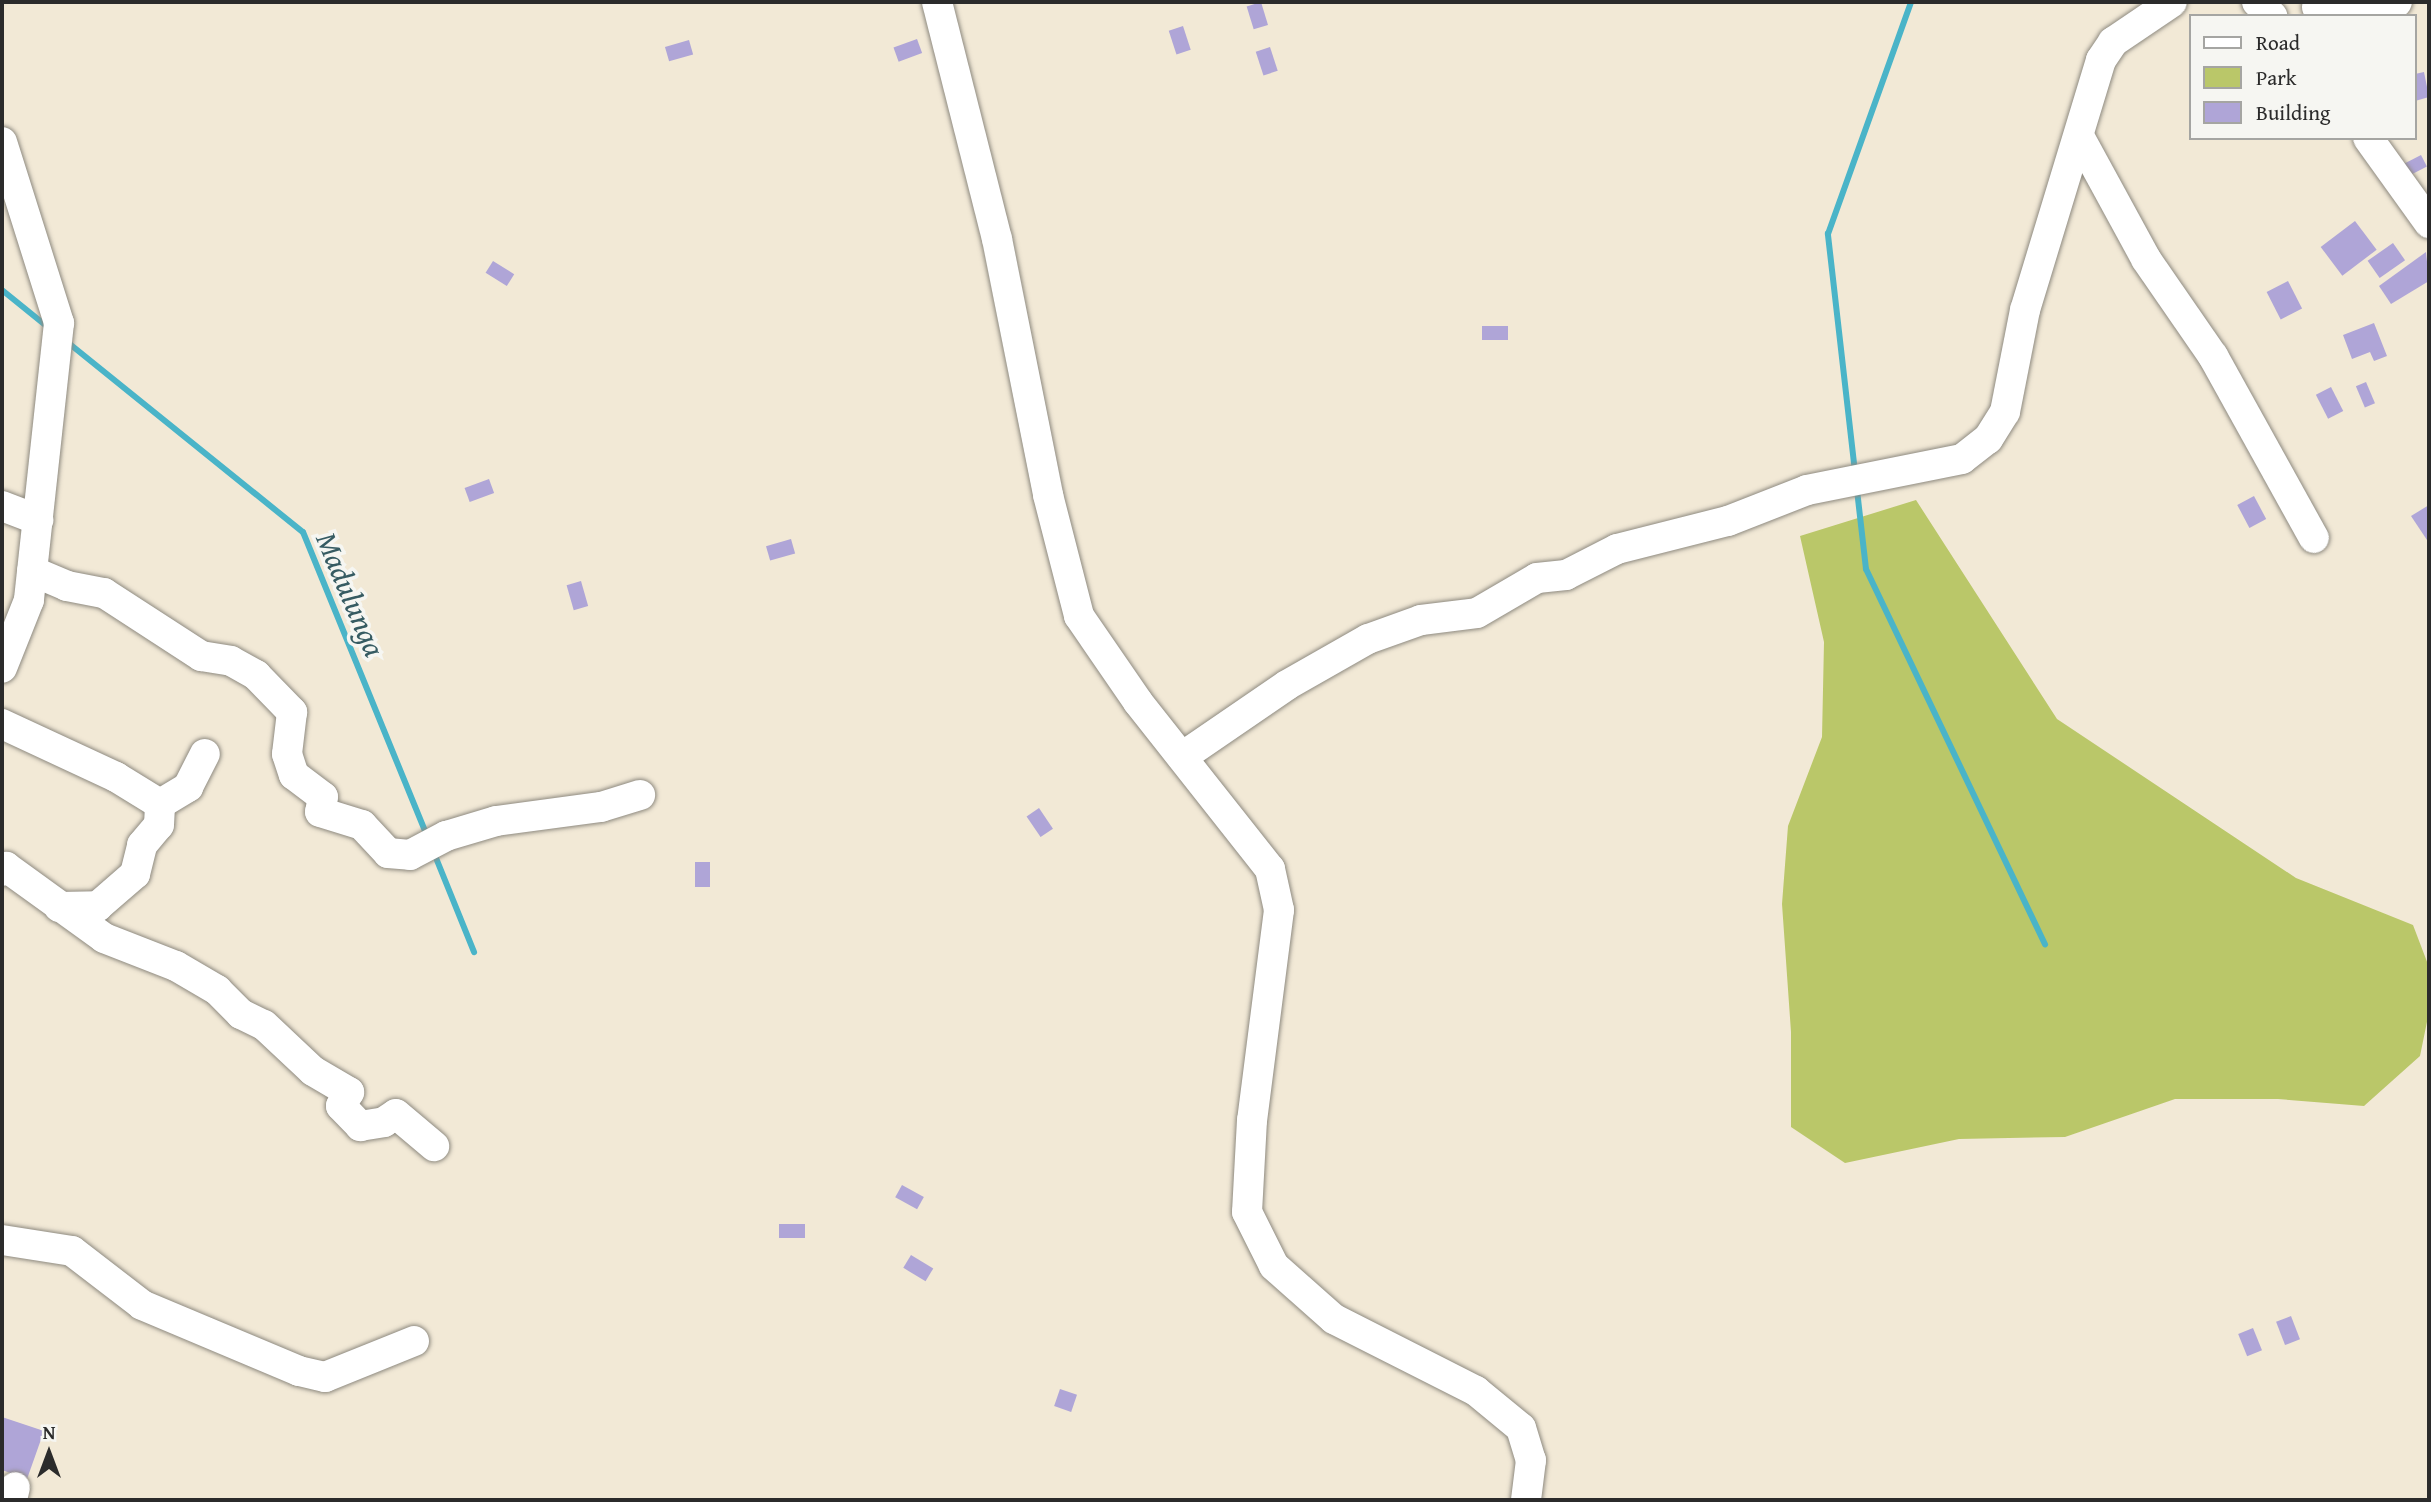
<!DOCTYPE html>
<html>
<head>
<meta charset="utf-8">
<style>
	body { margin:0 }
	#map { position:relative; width:2431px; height:1502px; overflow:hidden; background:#f2e9d6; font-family:"Gentium Book Plus",serif }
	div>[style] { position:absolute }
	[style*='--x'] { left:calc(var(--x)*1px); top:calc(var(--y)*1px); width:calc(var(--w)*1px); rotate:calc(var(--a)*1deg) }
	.green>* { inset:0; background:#bac769 }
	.stream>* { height:6px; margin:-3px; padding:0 3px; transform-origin:3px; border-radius:3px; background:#4ab4c8 }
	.building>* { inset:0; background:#afa5d7; transform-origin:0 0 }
	.roads { filter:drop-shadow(0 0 2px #8e8a80) drop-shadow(0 0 2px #8e8a80) }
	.minor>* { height:30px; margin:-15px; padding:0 15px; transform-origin:15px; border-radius:15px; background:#fff }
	span { translate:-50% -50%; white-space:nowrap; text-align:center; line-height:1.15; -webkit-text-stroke:7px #f6f6f2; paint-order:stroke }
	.water-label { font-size:30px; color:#365b62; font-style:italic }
	.frame { position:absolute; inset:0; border:4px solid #2b2b2b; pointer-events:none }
	.legend { position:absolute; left:2189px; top:14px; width:228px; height:126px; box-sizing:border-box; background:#f6f6f2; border:2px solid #a5a5a2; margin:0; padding:9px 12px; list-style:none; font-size:21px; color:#2b2b2b }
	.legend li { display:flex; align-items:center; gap:14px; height:35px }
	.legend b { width:35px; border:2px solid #a5a5a2 }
	.north { position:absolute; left:14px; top:1418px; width:70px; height:70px; -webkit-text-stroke:5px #f6f6f2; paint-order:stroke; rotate:0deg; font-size:19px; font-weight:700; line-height:28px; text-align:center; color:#2b2b2b }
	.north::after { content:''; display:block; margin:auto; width:24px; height:32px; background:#2b2b2b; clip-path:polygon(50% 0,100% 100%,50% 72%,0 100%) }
</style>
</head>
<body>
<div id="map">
	<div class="green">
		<i style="clip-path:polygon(1916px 500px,2057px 719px,2296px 878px,2413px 925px,2429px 967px,2429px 1012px,2420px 1056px,2364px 1106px,2278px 1099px,2175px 1099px,2065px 1137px,1959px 1139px,1845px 1163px,1791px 1127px,1791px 1032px,1782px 904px,1788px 826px,1822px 737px,1824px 642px,1800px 536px)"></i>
	</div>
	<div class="stream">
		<i style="--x:2;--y:290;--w:60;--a:39"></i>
		<i style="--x:66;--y:341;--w:304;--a:38.9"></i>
		<i style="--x:303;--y:532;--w:328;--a:67.8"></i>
		<i style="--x:1855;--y:472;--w:240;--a:-96.5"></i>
		<i style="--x:1828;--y:234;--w:246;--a:-70.3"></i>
		<i style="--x:1857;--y:490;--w:80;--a:83.5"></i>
		<i style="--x:1866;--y:569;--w:416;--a:64.5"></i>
		<i style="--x:434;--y:853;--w:107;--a:68"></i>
	</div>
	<div class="building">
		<i style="left:1261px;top:2px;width:24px;height:15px;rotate:73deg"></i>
		<i style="left:1183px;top:26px;width:25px;height:15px;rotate:72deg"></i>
		<i style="left:917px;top:39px;width:15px;height:25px;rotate:70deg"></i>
		<i style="left:689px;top:40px;width:15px;height:25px;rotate:74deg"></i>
		<i style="left:1270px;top:47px;width:25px;height:15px;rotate:72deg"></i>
		<i style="clip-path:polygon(2424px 72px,2429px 97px,2415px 101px,2415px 74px)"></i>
		<i style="left:2421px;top:155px;width:13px;height:19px;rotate:63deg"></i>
		<i style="left:2355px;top:221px;width:36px;height:43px;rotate:53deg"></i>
		<i style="left:2393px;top:243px;width:21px;height:31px;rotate:55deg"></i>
		<i style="clip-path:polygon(2426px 252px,2429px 281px,2391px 304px,2379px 286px)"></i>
		<i style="left:493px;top:261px;width:25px;height:14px;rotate:32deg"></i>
		<i style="left:2288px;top:281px;width:31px;height:24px;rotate:63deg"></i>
		<i style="clip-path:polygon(2374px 323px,2387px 356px,2374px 361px,2370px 352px,2352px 359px,2343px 335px)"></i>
		<i style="left:1508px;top:326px;width:14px;height:26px;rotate:90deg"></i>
		<i style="left:2366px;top:382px;width:23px;height:11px;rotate:67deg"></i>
		<i style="left:2331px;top:387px;width:27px;height:17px;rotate:63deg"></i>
		<i style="left:489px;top:479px;width:15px;height:26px;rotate:70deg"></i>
		<i style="left:2254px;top:496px;width:26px;height:19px;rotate:62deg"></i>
		<i style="clip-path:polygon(2429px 505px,2429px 539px,2427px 540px,2411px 516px)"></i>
		<i style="left:791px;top:539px;width:15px;height:26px;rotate:74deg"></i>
		<i style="left:581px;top:581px;width:26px;height:15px;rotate:74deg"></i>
		<i style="left:1039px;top:808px;width:25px;height:15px;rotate:56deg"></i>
		<i style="left:695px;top:862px;width:15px;height:25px"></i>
		<i style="left:902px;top:1185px;width:25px;height:14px;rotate:29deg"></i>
		<i style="left:779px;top:1224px;width:26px;height:14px"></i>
		<i style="left:911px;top:1255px;width:26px;height:15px;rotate:31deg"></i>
		<i style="left:2291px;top:1316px;width:25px;height:16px;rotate:69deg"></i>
		<i style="left:2253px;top:1328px;width:24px;height:16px;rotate:68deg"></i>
		<i style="left:1060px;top:1389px;width:18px;height:18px;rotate:19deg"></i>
		<i style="clip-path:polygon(2px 1417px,44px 1431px,27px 1479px,2px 1470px)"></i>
	</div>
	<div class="roads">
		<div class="minor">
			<i style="--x:937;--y:2;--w:244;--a:75.8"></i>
			<i style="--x:997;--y:239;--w:261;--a:78.7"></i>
			<i style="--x:1048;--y:495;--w:125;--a:75.6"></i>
			<i style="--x:1079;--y:616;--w:104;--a:55.5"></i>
			<i style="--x:1138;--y:702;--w:213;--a:51.7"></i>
			<i style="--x:1270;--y:869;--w:42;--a:77.6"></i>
			<i style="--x:1279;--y:910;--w:212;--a:97.3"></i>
			<i style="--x:1252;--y:1120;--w:92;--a:93.1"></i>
			<i style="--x:1247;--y:1212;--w:60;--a:63.4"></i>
			<i style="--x:1274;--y:1266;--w:80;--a:41.5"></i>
			<i style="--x:1334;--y:1319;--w:159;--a:26.9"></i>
			<i style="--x:1476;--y:1391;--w:58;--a:39.4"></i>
			<i style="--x:1521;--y:1428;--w:34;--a:73"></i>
			<i style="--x:1531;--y:1460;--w:40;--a:97.1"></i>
			<i style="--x:2257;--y:2;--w:21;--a:43"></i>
			<i style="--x:2317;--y:7;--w:31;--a:11"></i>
			<i style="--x:2347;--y:13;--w:51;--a:-12.4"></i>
			<i style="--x:2079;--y:136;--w:140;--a:61.4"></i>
			<i style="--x:2146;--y:259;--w:118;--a:55.4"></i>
			<i style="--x:2213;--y:356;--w:208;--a:61"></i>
			<i style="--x:2368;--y:138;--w:105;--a:54.3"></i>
			<i style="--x:2;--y:142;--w:190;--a:72.5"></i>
			<i style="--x:59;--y:323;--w:279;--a:96.2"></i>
			<i style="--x:29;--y:600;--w:73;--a:111.7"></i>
			<i style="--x:2;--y:506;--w:39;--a:21"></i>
			<i style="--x:32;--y:571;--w:38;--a:23"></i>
			<i style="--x:67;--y:586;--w:38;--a:11"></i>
			<i style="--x:104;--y:593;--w:116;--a:33"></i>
			<i style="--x:201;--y:656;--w:30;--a:9"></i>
			<i style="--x:231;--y:661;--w:29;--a:29"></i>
			<i style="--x:256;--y:675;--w:52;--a:45.8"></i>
			<i style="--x:292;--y:712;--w:42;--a:96.8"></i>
			<i style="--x:287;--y:754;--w:22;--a:72"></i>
			<i style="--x:294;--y:775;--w:36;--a:37"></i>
			<i style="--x:323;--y:797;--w:15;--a:101"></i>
			<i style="--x:320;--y:812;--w:44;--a:17.2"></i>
			<i style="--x:362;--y:825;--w:38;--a:47"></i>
			<i style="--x:388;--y:853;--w:22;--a:5"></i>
			<i style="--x:410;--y:855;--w:41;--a:-27.8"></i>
			<i style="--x:446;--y:836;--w:52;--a:-16.7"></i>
			<i style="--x:496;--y:821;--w:106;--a:-7.6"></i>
			<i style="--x:601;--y:807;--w:41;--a:-17.1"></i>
			<i style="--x:2;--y:724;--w:126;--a:24.9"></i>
			<i style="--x:116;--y:777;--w:52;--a:31.5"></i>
			<i style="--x:1182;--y:757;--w:127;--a:-34.4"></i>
			<i style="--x:1287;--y:685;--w:93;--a:-29.6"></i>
			<i style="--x:1368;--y:639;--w:56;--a:-19.7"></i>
			<i style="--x:1421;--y:620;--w:56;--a:-7.1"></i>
			<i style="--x:1477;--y:613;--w:69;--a:-30.3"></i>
			<i style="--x:1537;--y:578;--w:29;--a:-6"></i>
			<i style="--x:1566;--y:575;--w:57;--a:-27"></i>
			<i style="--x:1617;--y:549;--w:114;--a:-14.2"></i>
			<i style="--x:1728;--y:521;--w:85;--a:-21.4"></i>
			<i style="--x:1807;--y:490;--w:158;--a:-11.3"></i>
			<i style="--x:1962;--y:459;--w:33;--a:-38"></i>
			<i style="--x:1988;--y:439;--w:32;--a:-58"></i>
			<i style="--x:2005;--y:412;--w:104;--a:-78.9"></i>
			<i style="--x:2025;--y:310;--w:261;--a:-73.1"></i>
			<i style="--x:2101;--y:60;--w:22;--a:-56"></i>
			<i style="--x:2113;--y:42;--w:71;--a:-34.1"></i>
			<i style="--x:2;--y:871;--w:6;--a:-45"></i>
			<i style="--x:6;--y:867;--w:121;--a:35.9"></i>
			<i style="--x:104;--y:938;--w:77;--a:21.3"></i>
			<i style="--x:176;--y:966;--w:48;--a:30.3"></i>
			<i style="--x:217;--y:990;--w:34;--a:45"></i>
			<i style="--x:241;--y:1014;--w:25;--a:26"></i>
			<i style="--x:264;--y:1025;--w:67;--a:43.2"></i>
			<i style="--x:313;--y:1071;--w:42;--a:30.3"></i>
			<i style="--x:349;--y:1092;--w:16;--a:120"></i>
			<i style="--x:341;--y:1106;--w:28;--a:46"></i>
			<i style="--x:360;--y:1126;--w:24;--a:-9"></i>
			<i style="--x:384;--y:1122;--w:14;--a:-34"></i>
			<i style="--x:396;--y:1114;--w:50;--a:40.1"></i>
			<i style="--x:59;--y:907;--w:39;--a:-1"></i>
			<i style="--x:98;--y:906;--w:49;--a:-40.9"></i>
			<i style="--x:135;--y:874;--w:30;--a:-76"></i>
			<i style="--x:142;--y:845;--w:26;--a:-50"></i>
			<i style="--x:159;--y:825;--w:21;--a:-87"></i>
			<i style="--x:160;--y:804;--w:33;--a:-31"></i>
			<i style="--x:188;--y:787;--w:37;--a:-63"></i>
			<i style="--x:2;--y:1240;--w:71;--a:8.9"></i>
			<i style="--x:72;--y:1251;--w:88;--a:37.6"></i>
			<i style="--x:142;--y:1305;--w:170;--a:22.8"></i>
			<i style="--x:299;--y:1371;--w:27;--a:13"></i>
			<i style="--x:325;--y:1377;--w:96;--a:-22"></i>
			<i style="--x:12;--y:1500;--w:13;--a:-77"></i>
		</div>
	</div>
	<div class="water-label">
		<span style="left:351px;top:594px;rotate:67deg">Madulunga</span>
	</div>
	<div class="frame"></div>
	<ul class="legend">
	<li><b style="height:9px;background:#fff"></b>Road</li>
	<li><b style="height:19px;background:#bac769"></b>Park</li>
	<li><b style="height:19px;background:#afa5d7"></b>Building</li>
	</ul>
	<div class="north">N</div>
</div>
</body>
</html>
